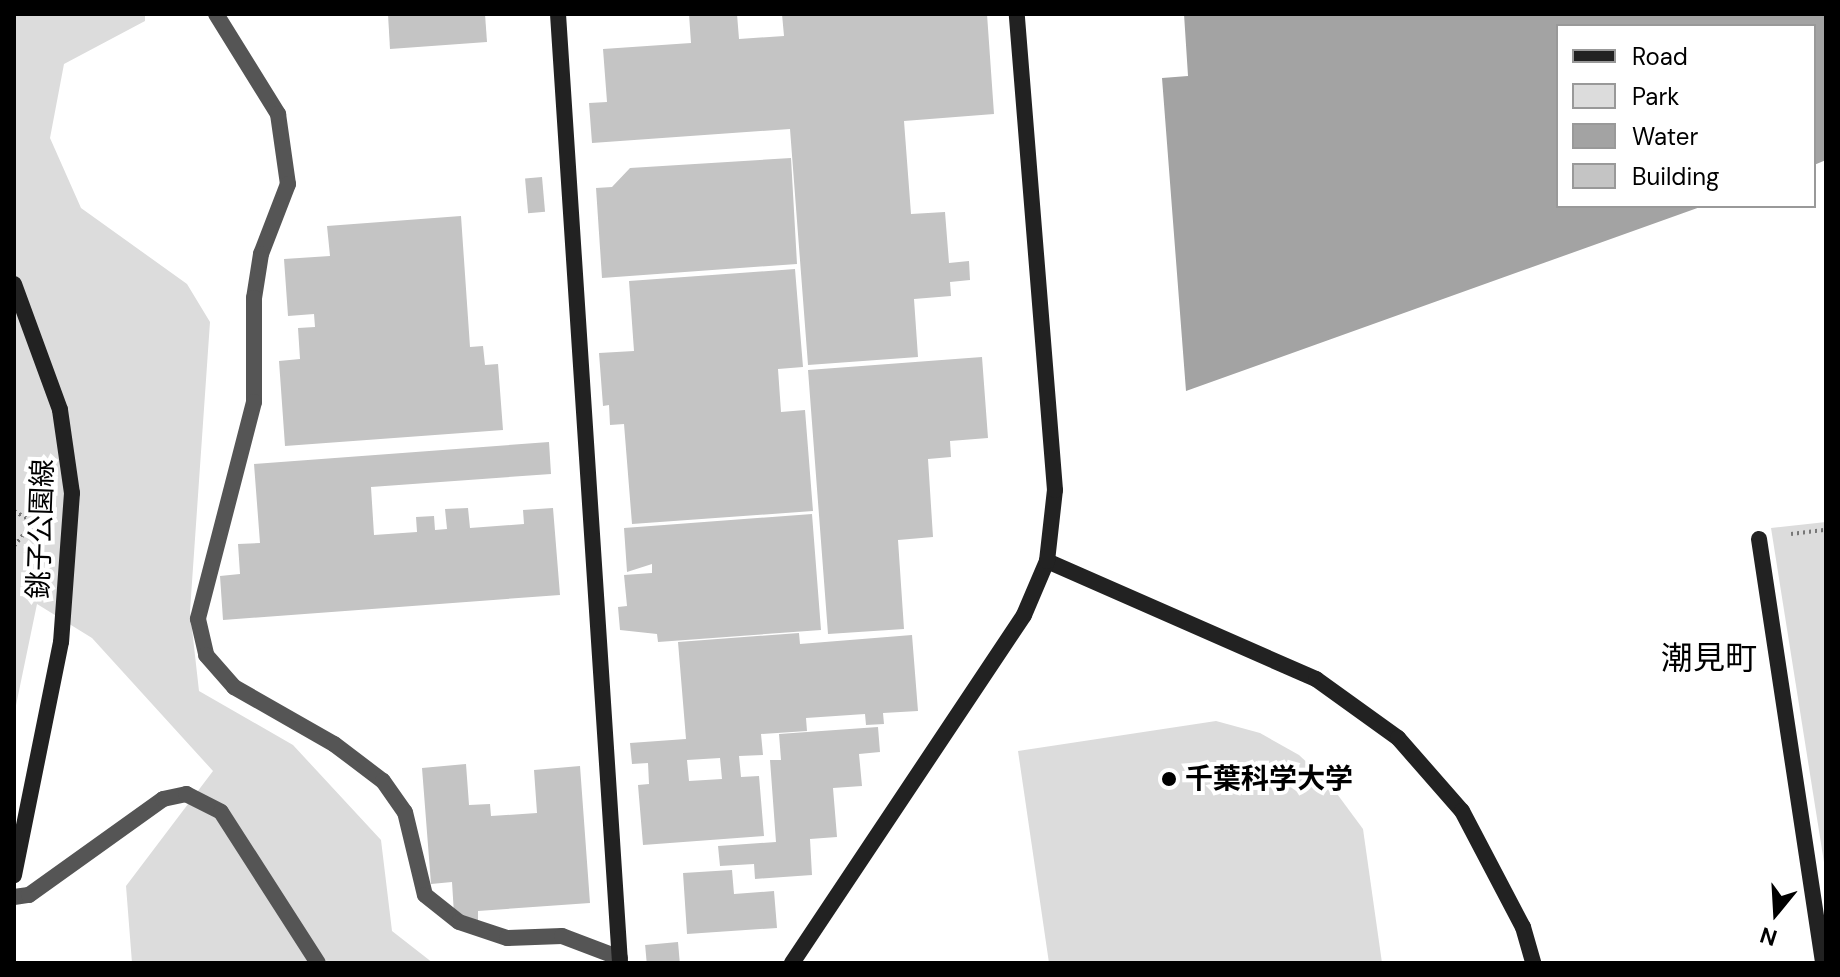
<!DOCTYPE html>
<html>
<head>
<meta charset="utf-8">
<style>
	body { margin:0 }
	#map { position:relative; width:1840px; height:977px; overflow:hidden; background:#fff; font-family:"DM Sans","Noto Sans JP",sans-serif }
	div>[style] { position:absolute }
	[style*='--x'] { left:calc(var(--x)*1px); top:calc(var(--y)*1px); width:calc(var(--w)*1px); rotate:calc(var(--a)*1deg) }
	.green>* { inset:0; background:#dcdcdc }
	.water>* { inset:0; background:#a3a3a3 }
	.building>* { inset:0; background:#c4c4c4; transform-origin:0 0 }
	.path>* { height:4px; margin-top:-2px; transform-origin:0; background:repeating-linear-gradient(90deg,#777 0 2px,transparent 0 6px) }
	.street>* { height:16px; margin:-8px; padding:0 8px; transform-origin:8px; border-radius:8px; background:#555 }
	.secondary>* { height:16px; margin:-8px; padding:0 8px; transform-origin:8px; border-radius:8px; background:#222 }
	.dots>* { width:22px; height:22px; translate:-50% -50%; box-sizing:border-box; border:4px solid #fff; border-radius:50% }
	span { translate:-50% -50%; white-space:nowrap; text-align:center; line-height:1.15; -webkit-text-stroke:8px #fff; paint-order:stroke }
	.street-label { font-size:28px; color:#000 }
	.poi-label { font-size:28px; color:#000; font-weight:700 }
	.left { translate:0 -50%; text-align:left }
	.quarter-label { font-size:32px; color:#000 }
	.frame { position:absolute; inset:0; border:16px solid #000; pointer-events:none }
	.legend { position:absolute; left:1556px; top:24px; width:260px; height:184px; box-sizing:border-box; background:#fff; border:2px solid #999; margin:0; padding:10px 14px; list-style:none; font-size:24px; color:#000 }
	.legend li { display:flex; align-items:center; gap:16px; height:40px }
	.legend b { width:40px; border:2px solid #999 }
	.north { position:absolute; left:1736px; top:873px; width:80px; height:80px; -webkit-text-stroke:6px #fff; paint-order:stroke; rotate:198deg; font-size:22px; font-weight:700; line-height:32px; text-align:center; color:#000 }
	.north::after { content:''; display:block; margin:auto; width:28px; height:36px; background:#000; clip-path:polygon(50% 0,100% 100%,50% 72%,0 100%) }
</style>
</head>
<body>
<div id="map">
	<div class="green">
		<i style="clip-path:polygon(14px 14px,145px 14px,145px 21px,64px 64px,50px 138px,81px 208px,187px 284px,210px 322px,190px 611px,199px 691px,293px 745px,381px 840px,392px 931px,433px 963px,132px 963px,126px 886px,213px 771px,92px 638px,37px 604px,14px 715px)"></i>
		<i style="clip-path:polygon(1826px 522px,1826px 875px,1771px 528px)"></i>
		<i style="clip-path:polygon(1216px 721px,1260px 733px,1299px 755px,1329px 783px,1363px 829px,1382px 963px,1049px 963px,1018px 751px)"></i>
	</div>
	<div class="water">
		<i style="clip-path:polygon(1184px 14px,1826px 14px,1826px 160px,1814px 165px,1814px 26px,1558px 26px,1558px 206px,1703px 206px,1186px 391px,1162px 78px,1188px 76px)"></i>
	</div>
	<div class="building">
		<i style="clip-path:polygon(388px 14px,485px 14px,487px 42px,390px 49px)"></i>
		<i style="clip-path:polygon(689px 14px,737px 14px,739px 39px,784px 36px,782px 14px,987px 14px,994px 114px,904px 121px,911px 214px,945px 212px,949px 263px,969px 261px,970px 280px,950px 282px,951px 296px,914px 299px,918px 357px,808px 365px,790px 129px,592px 143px,589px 103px,607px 102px,603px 49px,691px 43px)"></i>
		<i style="clip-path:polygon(791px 158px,797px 264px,602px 278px,596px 188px,612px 187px,630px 168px)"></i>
		<i style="left:542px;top:177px;width:35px;height:17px;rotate:85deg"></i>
		<i style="clip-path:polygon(461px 216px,470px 347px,483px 346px,485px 365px,498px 364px,503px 430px,285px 446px,279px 361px,300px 359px,298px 328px,315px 327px,314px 314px,288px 316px,284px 259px,330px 256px,327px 226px)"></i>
		<i style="clip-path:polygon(795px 269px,803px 367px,778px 369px,781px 412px,805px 410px,813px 511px,632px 524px,624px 424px,610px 425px,609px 405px,603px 406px,599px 353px,634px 351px,629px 281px)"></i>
		<i style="clip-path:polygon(982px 357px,988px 438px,950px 441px,951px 457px,928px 459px,933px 537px,898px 540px,904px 629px,828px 634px,808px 370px)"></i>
		<i style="clip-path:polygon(549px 442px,551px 474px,371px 487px,374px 535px,417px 532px,416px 517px,434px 516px,435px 530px,447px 529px,445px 509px,468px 508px,470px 528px,524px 524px,523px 510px,553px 508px,560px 595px,223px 620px,220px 576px,240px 574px,238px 544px,260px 543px,254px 464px)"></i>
		<i style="clip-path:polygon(812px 514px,821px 630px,658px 642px,657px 634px,620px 630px,618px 607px,627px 606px,624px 575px,652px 573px,652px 564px,627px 572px,624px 528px)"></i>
		<i style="clip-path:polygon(evenodd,799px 633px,800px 644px,912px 635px,918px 711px,883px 713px,884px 724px,866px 725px,865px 714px,806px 718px,807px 731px,761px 734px,763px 755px,739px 756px,741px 777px,759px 776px,764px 836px,643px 845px,638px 785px,649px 784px,648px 763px,632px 764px,630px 743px,686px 739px,678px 642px,799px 633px,720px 758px,722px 779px,689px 781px,687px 760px,720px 758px)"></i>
		<i style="clip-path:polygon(878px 727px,880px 752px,859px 754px,862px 786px,833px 788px,837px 837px,810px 839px,812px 875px,755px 879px,754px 864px,720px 866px,718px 846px,776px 842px,770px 760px,781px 760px,779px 734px)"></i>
		<i style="clip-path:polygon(466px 764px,469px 805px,490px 804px,491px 816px,537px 813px,534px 770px,580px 766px,590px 903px,478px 911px,478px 922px,454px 914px,452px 882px,431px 884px,422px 768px)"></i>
		<i style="clip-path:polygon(732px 870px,734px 894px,774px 891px,777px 928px,687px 934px,683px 873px)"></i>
		<i style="left:678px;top:942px;width:21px;height:33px;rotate:85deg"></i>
	</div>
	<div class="path">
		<i style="--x:14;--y:511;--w:20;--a:30"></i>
		<i style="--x:1791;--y:534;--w:35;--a:-7"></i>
		<i style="--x:14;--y:546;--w:63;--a:-50.8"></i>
	</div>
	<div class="street">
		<i style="--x:216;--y:14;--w:118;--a:58.2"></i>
		<i style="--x:278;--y:114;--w:71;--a:81.9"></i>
		<i style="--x:288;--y:184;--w:75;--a:111.1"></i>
		<i style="--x:261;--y:254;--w:45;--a:99"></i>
		<i style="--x:254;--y:298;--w:104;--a:90"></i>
		<i style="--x:254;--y:402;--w:224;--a:104.5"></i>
		<i style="--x:198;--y:619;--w:37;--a:77"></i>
		<i style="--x:206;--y:655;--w:43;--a:48.8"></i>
		<i style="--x:234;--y:687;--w:115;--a:29.7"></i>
		<i style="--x:334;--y:744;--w:61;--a:37.1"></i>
		<i style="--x:383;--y:781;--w:38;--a:55"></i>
		<i style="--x:405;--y:812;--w:85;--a:76.5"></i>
		<i style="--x:425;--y:895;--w:43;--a:38.5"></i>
		<i style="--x:459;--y:922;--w:51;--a:18.4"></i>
		<i style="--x:507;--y:938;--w:55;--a:-2.1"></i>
		<i style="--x:562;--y:936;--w:62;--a:20.8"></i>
		<i style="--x:14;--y:897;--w:15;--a:-8"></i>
		<i style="--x:29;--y:895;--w:165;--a:-35.6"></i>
		<i style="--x:163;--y:799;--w:24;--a:-12"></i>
		<i style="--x:186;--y:794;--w:39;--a:27"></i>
		<i style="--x:221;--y:812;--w:179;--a:57.3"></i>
	</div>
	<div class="secondary">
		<i style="--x:558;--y:14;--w:951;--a:86.26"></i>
		<i style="--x:14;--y:284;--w:134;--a:69.9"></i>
		<i style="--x:60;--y:410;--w:84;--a:81.8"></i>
		<i style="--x:72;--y:493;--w:149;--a:94.2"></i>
		<i style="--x:61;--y:642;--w:238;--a:101.4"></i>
		<i style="--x:1759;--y:539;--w:429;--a:81.4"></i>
		<i style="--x:1047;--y:561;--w:294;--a:23.7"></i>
		<i style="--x:1316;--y:679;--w:101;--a:35.7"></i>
		<i style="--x:1398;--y:738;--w:97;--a:48.8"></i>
		<i style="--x:1462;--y:811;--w:131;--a:62.3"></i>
		<i style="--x:1523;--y:927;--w:37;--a:74"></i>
		<i style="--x:792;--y:963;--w:418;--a:-56.3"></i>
		<i style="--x:1024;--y:615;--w:59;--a:-66.9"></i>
		<i style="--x:1047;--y:561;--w:71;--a:-83.6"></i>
		<i style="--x:1055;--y:490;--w:478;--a:-94.6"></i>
	</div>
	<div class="dots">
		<i style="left:1169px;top:779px;background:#000"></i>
	</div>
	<div class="street-label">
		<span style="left:41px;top:529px;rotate:-88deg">銚子公園線</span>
	</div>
	<div class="poi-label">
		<span class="left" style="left:1185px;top:779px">千葉科学大学</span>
	</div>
	<div class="quarter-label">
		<span style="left:1709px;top:658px">潮見町</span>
	</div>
	<div class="frame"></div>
	<ul class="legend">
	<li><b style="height:10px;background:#222"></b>Road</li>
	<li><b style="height:22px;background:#dcdcdc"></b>Park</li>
	<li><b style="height:22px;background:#a3a3a3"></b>Water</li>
	<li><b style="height:22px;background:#c4c4c4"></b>Building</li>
	</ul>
	<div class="north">N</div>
</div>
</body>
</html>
